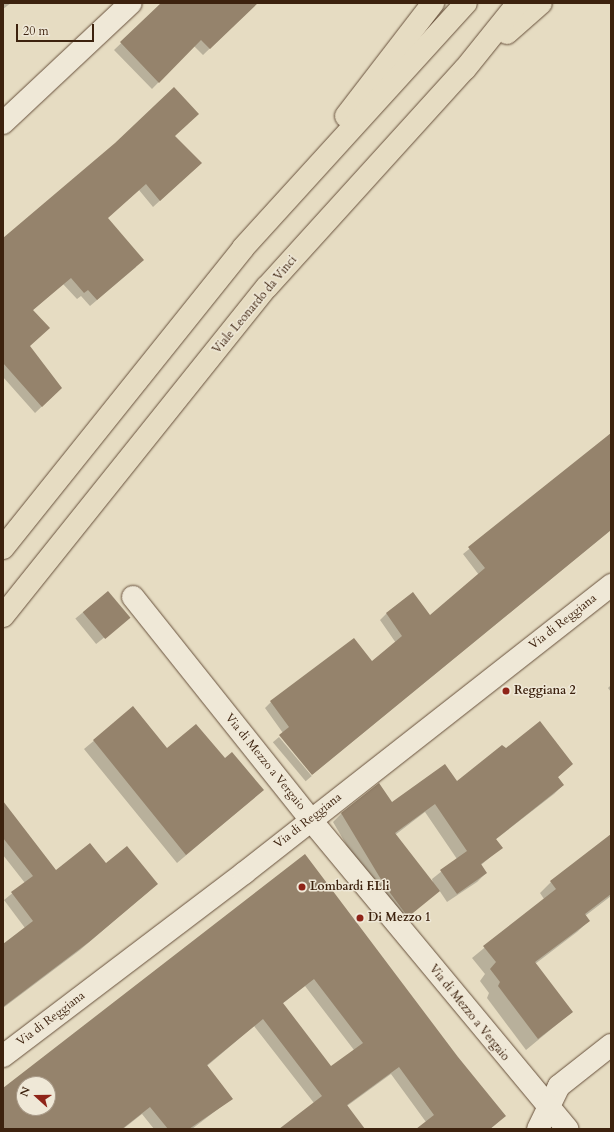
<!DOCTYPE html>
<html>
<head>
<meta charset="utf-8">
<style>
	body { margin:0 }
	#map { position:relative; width:614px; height:1132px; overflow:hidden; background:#e6dcc2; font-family:Cardo,serif }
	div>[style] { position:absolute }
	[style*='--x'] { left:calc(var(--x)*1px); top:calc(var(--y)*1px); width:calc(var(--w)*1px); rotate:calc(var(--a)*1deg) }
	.shadow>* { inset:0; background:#0003; transform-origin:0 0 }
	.building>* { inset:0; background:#95836c; transform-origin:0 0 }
	.roads { filter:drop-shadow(0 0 1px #67503b) drop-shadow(0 0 1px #67503b) }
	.minor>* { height:22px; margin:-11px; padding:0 11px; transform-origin:11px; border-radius:11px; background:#efe8d7 }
	.tertiary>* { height:22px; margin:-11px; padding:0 11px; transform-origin:11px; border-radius:11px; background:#efe8d7 }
	.trunk>* { height:22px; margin:-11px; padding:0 11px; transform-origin:11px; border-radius:11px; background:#e6dcc2 }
	.dots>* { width:11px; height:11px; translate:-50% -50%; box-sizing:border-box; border:2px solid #efe8d7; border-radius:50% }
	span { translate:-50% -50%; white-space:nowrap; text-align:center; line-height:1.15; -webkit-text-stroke:3px #efe8d7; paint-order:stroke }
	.street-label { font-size:12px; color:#3d220e }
	.poi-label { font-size:12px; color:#3d220e; font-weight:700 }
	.left { translate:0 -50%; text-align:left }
	.frame { position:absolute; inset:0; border:4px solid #3d220e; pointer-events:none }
	.north { position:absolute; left:16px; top:1076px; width:40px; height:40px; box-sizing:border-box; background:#efe8d7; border:1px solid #a89987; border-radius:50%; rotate:291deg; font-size:11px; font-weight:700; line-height:16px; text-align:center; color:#3d220e }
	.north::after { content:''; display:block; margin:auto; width:14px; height:18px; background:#8f2418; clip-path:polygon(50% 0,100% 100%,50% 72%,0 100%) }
	.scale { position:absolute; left:16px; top:24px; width:78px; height:18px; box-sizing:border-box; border:2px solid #3d220e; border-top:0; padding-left:5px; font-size:12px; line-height:14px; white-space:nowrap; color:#3d220e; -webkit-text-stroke:3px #efe8d7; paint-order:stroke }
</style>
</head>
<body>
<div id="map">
	<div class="shadow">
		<i style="clip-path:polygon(3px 3px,11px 3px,3px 9px)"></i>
		<i style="clip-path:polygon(163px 3px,257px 3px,203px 55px,194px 46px,152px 89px,114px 50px)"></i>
		<i style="clip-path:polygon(174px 136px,201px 163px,153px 207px,139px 190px,107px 218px,136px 267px,90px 306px,81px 296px,77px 299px,63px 284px,32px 311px,29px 346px,54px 395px,35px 413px,3px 377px,3px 239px)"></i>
		<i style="clip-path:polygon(611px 434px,611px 530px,313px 774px,281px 735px,283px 733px,265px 708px,271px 702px,372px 663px,396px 643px,380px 620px,386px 614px,413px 594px,430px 616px,479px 575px,463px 554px)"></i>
		<i style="left:108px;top:592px;width:33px;height:42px;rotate:51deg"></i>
		<i style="clip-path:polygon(611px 685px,611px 692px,608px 688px)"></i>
		<i style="clip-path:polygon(133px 708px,167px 749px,225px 759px,263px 790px,177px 863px,84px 749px)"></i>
		<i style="left:279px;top:737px;width:51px;height:8px;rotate:50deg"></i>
		<i style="clip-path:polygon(evenodd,506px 750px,572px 764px,557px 778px,563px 785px,554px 794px,495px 840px,501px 848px,481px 865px,486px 873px,477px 882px,447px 902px,439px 890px,398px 925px,376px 895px,333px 822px,342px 813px,392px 803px,457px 783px,506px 750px,425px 812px,457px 859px,432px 879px,433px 884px,395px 835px,425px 812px)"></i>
		<i style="clip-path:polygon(3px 806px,56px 871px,106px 864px,149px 891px,80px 950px,3px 1008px,3px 946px,25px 928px,4px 900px,25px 883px,3px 855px)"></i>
		<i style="clip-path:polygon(611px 835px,611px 896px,585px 916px,589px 921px,577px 932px,535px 964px,572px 1012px,526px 1050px,487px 998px,489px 993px,480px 981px,485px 974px,472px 958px,544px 899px,540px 893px,551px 882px)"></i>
		<i style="clip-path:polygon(evenodd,305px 855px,457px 1058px,504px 1116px,496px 1124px,490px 1129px,418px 1129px,426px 1122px,391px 1074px,347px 1106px,364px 1129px,281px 1129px,314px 1103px,254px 1026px,207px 1066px,231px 1099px,192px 1129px,154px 1129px,142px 1114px,123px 1129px,3px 1129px,3px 1089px,305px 855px,305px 986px,354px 1050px,331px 1068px,282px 1004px,305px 986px,305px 855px,24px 1084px,48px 1084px,48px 1108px,24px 1108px,24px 1084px)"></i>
	</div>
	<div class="building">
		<i style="clip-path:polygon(161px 3px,258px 3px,210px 49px,201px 40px,159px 83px,120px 42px)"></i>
		<i style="clip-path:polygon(174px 87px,199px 114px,175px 136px,202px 163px,160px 201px,146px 184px,108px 218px,144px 260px,97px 300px,88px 290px,84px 293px,71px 278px,33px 310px,50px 328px,30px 346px,62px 388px,42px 407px,3px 363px,3px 238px,115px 143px)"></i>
		<i style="clip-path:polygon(611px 433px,611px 530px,312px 775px,279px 735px,289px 727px,270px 701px,354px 638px,372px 661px,402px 636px,386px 613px,413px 592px,430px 615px,485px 568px,468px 547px)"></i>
		<i style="left:108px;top:591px;width:35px;height:33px;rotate:50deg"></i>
		<i style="clip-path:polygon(133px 706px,167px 748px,196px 724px,225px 758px,232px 752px,264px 790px,186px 855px,93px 740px)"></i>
		<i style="clip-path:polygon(540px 721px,573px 764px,558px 777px,564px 785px,496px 839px,503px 848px,481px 864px,487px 873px,457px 894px,440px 870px,467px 851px,435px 804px,395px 833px,440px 891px,408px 917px,385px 886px,341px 813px,379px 783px,392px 802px,445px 764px,457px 781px,502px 745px,506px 748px)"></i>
		<i style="clip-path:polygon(3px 801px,56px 870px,90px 843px,106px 863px,127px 846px,158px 884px,89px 942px,3px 1007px,3px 944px,33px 921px,11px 892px,33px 876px,3px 838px)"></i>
		<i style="clip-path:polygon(611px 834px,611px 894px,585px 914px,590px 921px,535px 962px,573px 1012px,538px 1039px,498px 986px,500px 982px,490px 969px,496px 962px,483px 946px,556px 889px,550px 881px)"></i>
		<i style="clip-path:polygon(evenodd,305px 854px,458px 1057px,506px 1116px,490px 1129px,416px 1129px,434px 1115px,399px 1067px,347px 1105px,365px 1129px,279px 1129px,322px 1096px,263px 1019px,207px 1065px,233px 1099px,189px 1129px,168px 1129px,150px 1107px,122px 1129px,3px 1129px,3px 1088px,305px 854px,314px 979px,363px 1043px,331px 1066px,283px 1003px,314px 979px,305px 854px,24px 1084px,48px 1084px,48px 1108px,24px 1108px,24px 1084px)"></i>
	</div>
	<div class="roads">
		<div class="minor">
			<i style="--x:3;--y:123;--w:175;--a:-43.2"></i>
			<i style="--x:133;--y:597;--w:284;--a:51.4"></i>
			<i style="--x:310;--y:819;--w:403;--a:50.3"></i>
			<i style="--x:538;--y:1129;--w:48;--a:-64"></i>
			<i style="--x:559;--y:1086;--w:66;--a:-38.3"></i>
		</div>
		<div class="tertiary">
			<i style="--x:3;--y:1056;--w:303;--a:-37.2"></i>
			<i style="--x:244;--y:873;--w:467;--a:-38.1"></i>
		</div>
		<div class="trunk">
			<i style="--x:507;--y:33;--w:45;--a:-41.4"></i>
			<i style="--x:346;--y:116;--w:143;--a:-52.4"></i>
			<i style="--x:3;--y:548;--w:384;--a:-51.3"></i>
			<i style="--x:243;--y:248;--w:331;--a:-47.7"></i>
			<i style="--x:3;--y:616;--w:422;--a:-51.3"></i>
			<i style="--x:267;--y:287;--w:294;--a:-47.8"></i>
			<i style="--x:465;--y:69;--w:85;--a:-51.2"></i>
		</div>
	</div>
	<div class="dots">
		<i style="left:506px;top:691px;background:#8f2418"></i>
		<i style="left:302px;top:887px;background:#8f2418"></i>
		<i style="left:360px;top:918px;background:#8f2418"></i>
	</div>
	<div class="street-label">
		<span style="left:255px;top:305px;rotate:-50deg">Viale Leonardo da Vinci</span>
		<span style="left:563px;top:622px;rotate:-38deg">Via di Reggiana</span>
		<span style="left:265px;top:762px;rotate:51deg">Via di Mezzo a Vergaio</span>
		<span style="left:308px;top:821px;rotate:-38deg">Via di Reggiana</span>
		<span style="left:469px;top:1013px;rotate:51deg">Via di Mezzo a Vergaio</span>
		<span style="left:51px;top:1019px;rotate:-37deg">Via di Reggiana</span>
	</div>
	<div class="poi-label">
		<span class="left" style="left:514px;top:691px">Reggiana 2</span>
		<span class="left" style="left:310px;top:887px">Lombardi F.Lli</span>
		<span class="left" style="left:368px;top:918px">Di Mezzo 1</span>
	</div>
	<div class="frame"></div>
	<div class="north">N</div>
	<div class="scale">20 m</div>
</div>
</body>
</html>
